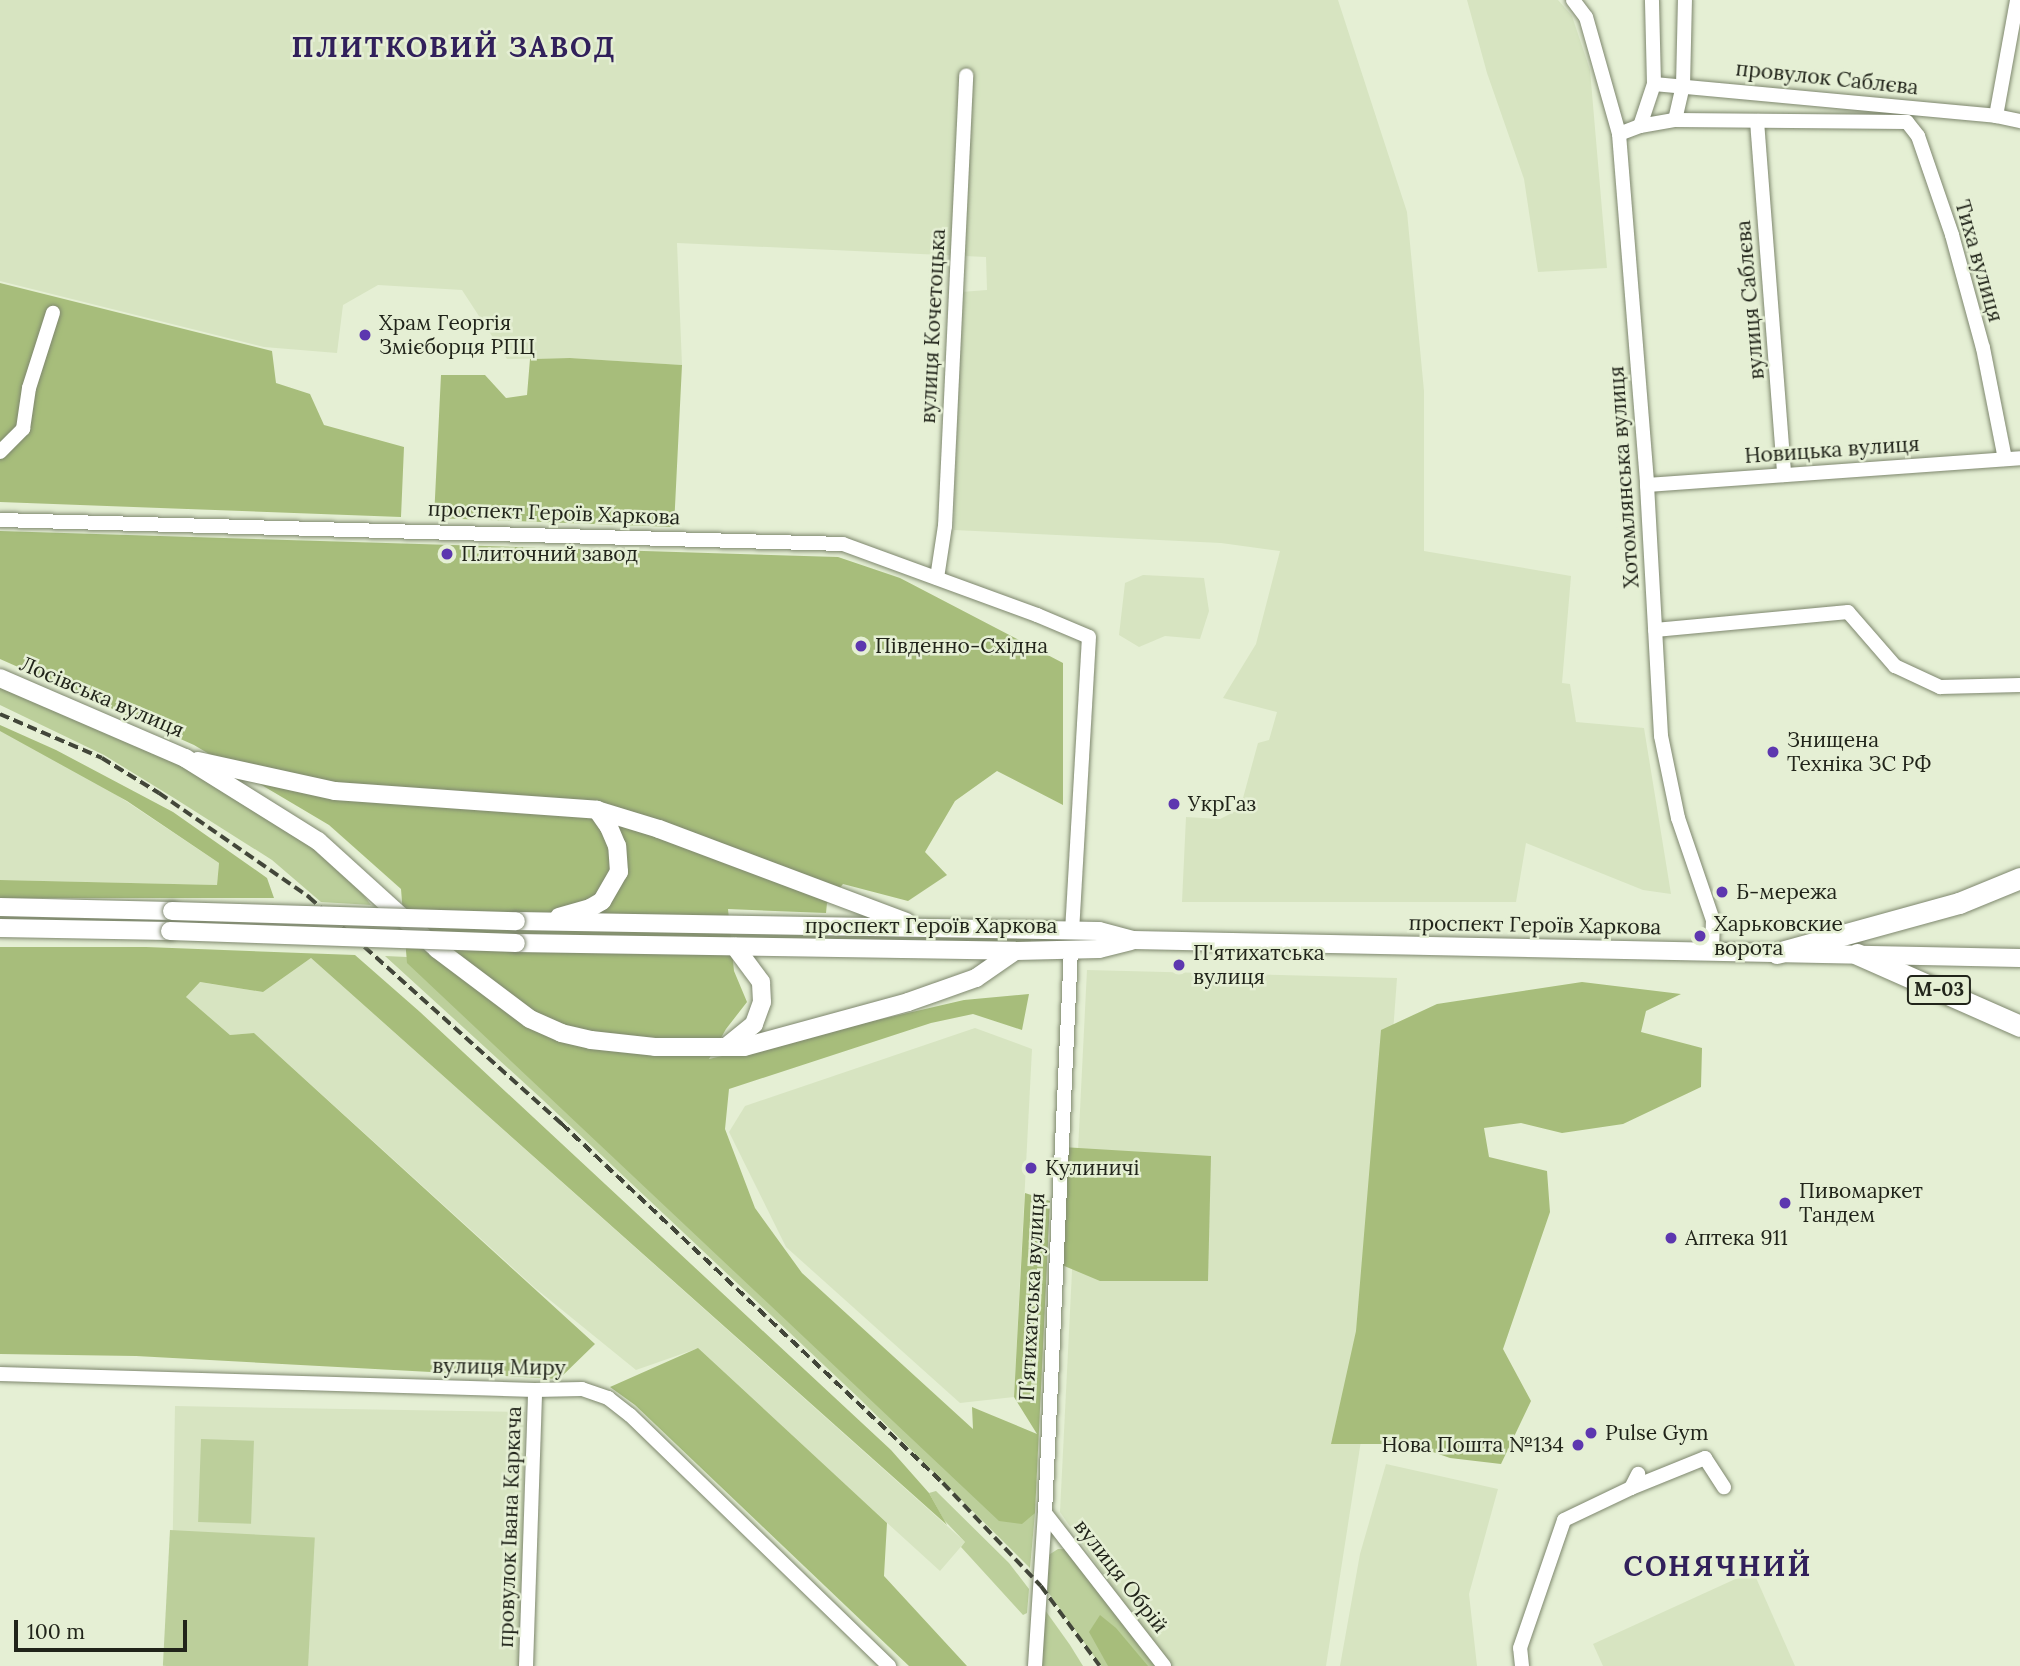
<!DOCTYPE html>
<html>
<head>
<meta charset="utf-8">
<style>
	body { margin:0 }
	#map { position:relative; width:2020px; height:1666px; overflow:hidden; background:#e5efd4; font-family:Lora,serif }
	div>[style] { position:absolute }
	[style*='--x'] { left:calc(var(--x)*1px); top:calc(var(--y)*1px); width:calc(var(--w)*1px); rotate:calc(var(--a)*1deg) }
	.built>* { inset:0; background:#d7e4c1; transform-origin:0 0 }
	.green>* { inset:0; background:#bccf9b; transform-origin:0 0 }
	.forest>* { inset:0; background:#a7bd7b }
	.roads { filter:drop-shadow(0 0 2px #7e876e) drop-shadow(0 0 2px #7e876e) }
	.minor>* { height:14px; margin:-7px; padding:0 7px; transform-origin:7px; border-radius:7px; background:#fff }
	.major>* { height:18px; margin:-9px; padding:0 9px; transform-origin:9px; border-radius:9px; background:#fff }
	.highway>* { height:21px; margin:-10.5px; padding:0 10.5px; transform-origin:10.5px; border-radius:10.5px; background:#fff }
	.rail>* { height:3.5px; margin-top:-1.75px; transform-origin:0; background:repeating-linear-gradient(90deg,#424639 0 10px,transparent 0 15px) }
	.bridges { filter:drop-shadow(0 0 2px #7e876e) drop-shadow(0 0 2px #7e876e) }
	.major-bridge>* { height:18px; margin:-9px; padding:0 9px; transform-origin:9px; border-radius:9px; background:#fff }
	.dots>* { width:19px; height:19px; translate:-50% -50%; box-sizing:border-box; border:4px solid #e5efd4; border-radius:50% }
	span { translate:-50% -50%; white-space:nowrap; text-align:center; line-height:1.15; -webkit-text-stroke:5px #e5efd4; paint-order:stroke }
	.shield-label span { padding:2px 5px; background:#e5efd4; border:2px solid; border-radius:5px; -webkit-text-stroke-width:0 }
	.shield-label { font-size:19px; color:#21241a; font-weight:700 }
	.street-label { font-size:21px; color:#21241a }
	.poi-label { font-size:21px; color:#21241a }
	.left { translate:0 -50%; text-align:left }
	.right { translate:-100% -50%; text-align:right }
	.district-label { font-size:28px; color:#31205b; font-weight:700; letter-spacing:2px }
	.scale { position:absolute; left:14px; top:1620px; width:173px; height:32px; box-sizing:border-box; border:4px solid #21241a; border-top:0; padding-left:9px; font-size:21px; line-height:24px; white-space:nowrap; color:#21241a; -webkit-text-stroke:5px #e5efd4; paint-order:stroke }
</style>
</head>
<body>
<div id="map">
	<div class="built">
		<i style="clip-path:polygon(0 0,1338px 0,1407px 212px,1424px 391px,1424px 551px,1571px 576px,1562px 683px,1570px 684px,1576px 722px,1644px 728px,1671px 894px,1643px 890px,1526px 843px,1516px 902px,1182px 902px,1186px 817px,1220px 819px,1240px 809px,1258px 743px,1269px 740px,1277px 712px,1223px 698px,1256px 644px,1280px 551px,1221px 543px,954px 530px,961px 292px,987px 290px,986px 257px,677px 243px,682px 365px,570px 358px,507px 359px,462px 290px,378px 285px,343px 305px,337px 353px,264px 347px,0 281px)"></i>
		<i style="clip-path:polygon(1467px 0,1558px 0,1572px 16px,1590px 70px,1607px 268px,1538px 272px,1524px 179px,1487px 73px)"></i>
		<i style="clip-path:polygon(1143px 575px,1204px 578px,1209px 611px,1200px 639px,1165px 636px,1139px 647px,1119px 635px,1125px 583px)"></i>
		<i style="clip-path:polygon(0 730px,46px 748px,219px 863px,217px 885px,0 880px)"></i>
		<i style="clip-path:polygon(311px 958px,965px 1542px,940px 1571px,696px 1349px,636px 1370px,535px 1288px,254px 1033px,230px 1035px,186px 997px,199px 982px,263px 992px)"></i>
		<i style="clip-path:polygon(1087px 970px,1397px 978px,1365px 1415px,1326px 1666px,1167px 1666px,1060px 1512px)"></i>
		<i style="clip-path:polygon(975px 1028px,1032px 1049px,1014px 1397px,960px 1403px,786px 1247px,729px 1132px,745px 1106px)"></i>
		<i style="left:175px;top:1406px;width:350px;height:260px;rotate:1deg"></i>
		<i style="clip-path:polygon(1386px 1464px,1498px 1489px,1469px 1594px,1477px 1666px,1340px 1666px,1360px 1554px)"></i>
		<i style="clip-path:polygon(1753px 1571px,1795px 1666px,1603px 1666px,1593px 1644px)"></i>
	</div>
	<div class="green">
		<i style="clip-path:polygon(0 679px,152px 747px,312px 842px,351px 878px,371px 905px,321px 902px,272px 860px,174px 798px,104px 755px,0 705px)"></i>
		<i style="clip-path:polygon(0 916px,312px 927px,1031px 939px,1031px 944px,0 920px)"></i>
		<i style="clip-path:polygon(385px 956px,407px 957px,532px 1060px,1035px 1513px,1030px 1568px,861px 1400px,543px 1100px)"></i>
		<i style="left:201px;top:1439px;width:53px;height:83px;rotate:2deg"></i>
		<i style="clip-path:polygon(936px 1491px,1009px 1563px,1029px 1589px,1027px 1613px,1023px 1615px,961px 1547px,965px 1542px,944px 1520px,929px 1493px)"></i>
		<i style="left:170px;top:1530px;width:145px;height:136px;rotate:3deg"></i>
		<i style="clip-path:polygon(1058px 1549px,1066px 1549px,1159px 1666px,1101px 1666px,1048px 1592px,1047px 1556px)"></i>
		<i style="clip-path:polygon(1045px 1610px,1070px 1645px,1083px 1666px,1042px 1666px)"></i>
	</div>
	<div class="forest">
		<i style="clip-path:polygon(0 283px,272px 351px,276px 383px,310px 394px,324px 425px,404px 447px,401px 517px,0 502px)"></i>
		<i style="clip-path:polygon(570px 358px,682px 365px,674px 527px,434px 518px,441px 375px,485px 375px,506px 398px,527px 395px,530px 359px)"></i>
		<i style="clip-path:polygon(0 531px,838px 557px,900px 578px,1063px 663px,1063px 805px,997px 771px,955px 801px,925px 852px,947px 875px,908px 901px,843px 884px,827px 903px,826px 913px,728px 909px,734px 971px,747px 1002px,726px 1029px,709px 1059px,964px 1000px,1029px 994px,1022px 1030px,973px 1014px,931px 1023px,729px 1089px,725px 1129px,755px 1208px,802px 1273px,973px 1429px,972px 1407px,1037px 1434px,1014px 1397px,1025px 1193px,1050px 1201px,1035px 1513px,1022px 1524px,999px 1521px,407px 963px,401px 889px,329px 825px,194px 745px,0 659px)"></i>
		<i style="clip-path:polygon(0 725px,56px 750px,173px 812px,267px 878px,274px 898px,0 898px,0 880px,217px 885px,219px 863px,127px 801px,0 731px)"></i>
		<i style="clip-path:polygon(0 947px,146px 947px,355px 955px,420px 1012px,891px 1450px,929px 1493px,947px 1525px,311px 958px,263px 992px,200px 982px,186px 997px,230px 1035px,254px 1033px,595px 1344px,559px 1379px,136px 1356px,0 1354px)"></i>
		<i style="clip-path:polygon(1582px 982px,1681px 994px,1646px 1011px,1641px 1032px,1702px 1048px,1701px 1087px,1623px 1124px,1562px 1133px,1521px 1123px,1484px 1128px,1489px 1157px,1547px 1171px,1550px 1212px,1503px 1349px,1531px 1401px,1501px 1464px,1450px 1458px,1410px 1444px,1331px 1444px,1356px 1331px,1381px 1030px,1437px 1004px)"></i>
		<i style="clip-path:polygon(1062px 1147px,1211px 1156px,1208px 1281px,1100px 1281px,1062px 1265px)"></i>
		<i style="clip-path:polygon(698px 1348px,887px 1523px,884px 1576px,967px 1666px,909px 1666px,635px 1405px,610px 1387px)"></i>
		<i style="clip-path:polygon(1100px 1615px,1116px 1628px,1148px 1666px,1108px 1666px,1089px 1632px)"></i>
	</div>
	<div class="roads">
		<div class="minor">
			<i style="--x:1573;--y:0;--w:21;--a:53"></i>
			<i style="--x:1586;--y:17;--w:122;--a:74.2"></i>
			<i style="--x:1619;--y:134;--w:352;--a:85.4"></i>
			<i style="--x:1647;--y:485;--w:251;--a:86.8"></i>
			<i style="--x:1661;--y:736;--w:84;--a:78.3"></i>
			<i style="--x:1678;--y:818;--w:108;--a:71.1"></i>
			<i style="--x:1713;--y:920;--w:32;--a:92"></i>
			<i style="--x:1654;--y:84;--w:343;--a:5.3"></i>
			<i style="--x:1996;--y:116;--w:25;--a:12"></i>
			<i style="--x:1996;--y:116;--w:118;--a:-79.7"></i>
			<i style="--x:1675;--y:120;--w:35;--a:-77"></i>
			<i style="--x:1683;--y:86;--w:86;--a:-88.7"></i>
			<i style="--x:1757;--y:121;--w:355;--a:85.6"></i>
			<i style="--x:1640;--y:126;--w:44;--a:-71.6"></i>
			<i style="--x:1654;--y:84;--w:84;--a:-91.4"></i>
			<i style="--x:1619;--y:134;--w:22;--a:-21"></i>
			<i style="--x:1640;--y:126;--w:36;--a:-10"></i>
			<i style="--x:1675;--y:120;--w:232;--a:0.5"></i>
			<i style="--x:1907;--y:122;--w:18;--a:52"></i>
			<i style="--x:1918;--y:136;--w:105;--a:71"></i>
			<i style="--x:1952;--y:235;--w:117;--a:74.7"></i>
			<i style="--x:1983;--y:348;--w:113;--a:78.8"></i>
			<i style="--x:0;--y:452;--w:33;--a:-45"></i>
			<i style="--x:23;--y:429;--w:41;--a:-81.7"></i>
			<i style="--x:29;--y:388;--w:79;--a:-72.3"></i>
			<i style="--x:1647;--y:485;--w:374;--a:-4.1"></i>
			<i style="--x:0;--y:520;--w:843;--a:1.63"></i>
			<i style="--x:843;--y:544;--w:207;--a:20.1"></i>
			<i style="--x:1037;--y:615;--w:56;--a:22.9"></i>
			<i style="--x:1089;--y:637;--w:294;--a:93.3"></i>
			<i style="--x:937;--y:578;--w:53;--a:-81.3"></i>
			<i style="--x:945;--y:526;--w:451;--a:-87.3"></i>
			<i style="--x:1655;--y:630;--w:194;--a:-5.3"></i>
			<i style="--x:1848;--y:612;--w:72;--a:49"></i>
			<i style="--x:1895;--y:666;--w:50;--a:25"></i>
			<i style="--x:1940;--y:687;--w:80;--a:-1.4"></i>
			<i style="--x:0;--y:1374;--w:535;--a:1.71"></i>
			<i style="--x:535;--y:1390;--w:47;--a:-1.2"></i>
			<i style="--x:582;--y:1389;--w:28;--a:19"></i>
			<i style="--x:608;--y:1398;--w:28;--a:38"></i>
			<i style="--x:630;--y:1415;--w:361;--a:44.1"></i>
			<i style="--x:1631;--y:1488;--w:80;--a:-22.1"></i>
			<i style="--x:1705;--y:1458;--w:35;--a:57"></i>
			<i style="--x:1045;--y:1513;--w:194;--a:52.1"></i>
			<i style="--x:526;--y:1666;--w:276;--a:-88.1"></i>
			<i style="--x:1035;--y:1666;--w:153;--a:-86.3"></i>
			<i style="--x:1045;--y:1513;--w:564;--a:-87.36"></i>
			<i style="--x:1522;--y:1666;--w:18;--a:-96"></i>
			<i style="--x:1520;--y:1648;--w:135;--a:-71"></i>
			<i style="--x:1564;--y:1520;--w:74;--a:-25.5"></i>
			<i style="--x:1631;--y:1488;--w:16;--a:-63"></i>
		</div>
		<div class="major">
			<i style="--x:0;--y:678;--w:202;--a:23.4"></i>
			<i style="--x:185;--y:758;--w:157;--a:32"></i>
			<i style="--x:318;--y:841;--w:161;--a:42.2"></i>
			<i style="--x:437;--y:949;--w:116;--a:37"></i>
			<i style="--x:530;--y:1019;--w:34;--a:24"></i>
			<i style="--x:561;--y:1033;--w:31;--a:13"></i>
			<i style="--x:591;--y:1040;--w:64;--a:6.2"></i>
			<i style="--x:655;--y:1047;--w:89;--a:0"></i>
			<i style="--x:744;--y:1047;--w:170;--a:-15.3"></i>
			<i style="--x:908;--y:1002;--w:72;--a:-19.4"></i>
			<i style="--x:976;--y:978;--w:47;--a:-34.7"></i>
			<i style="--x:198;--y:761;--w:140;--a:12.4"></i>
			<i style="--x:335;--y:791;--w:263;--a:4.1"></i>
			<i style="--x:597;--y:810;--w:65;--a:17"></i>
			<i style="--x:659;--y:829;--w:264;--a:20.6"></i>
			<i style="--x:0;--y:907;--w:172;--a:1.3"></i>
			<i style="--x:559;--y:917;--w:32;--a:-16"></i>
			<i style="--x:590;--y:908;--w:14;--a:-30"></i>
			<i style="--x:602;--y:901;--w:34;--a:-60"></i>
			<i style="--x:619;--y:872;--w:26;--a:-94"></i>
			<i style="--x:617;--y:846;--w:21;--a:-113"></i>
			<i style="--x:609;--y:827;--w:21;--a:-125"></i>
			<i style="--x:516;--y:921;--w:583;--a:0.98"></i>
			<i style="--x:1099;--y:931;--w:35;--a:15"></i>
			<i style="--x:1133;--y:940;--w:887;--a:1.16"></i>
			<i style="--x:0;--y:928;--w:170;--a:1"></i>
			<i style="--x:516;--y:943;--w:499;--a:0.9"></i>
			<i style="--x:1015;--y:951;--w:84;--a:-1.4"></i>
			<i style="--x:1099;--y:949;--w:32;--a:-14"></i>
			<i style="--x:726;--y:1047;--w:36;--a:-39"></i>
			<i style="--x:754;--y:1024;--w:23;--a:-70"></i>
			<i style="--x:762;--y:1002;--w:20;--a:-93"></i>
			<i style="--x:761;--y:982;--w:44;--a:-126.6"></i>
		</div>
		<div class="highway">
			<i style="--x:1777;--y:953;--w:189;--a:-15.4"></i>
			<i style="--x:1959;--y:903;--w:66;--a:-22.3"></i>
			<i style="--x:1857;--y:954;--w:178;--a:23.8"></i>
		</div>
	</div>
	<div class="rail">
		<i style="--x:0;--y:714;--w:111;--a:23.3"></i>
		<i style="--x:102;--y:758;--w:67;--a:31.6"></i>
		<i style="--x:159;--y:793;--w:183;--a:34.7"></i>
		<i style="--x:309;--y:897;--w:340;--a:41.9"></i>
		<i style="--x:562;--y:1124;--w:523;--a:43.3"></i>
		<i style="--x:943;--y:1483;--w:142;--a:46.4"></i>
		<i style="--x:1041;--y:1586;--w:99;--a:53.6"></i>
	</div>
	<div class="bridges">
		<div class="major-bridge">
			<i style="--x:172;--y:911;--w:344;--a:1.7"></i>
			<i style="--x:170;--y:931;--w:346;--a:2"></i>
		</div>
	</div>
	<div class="dots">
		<i style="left:365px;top:335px;background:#5d37af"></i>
		<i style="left:447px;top:554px;background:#5d37af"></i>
		<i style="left:861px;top:646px;background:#5d37af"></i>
		<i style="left:1773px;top:752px;background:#5d37af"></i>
		<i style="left:1174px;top:804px;background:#5d37af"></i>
		<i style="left:1722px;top:892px;background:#5d37af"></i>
		<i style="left:1700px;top:936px;background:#5d37af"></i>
		<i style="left:1179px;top:965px;background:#5d37af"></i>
		<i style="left:1031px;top:1168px;background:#5d37af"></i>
		<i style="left:1785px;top:1203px;background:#5d37af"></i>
		<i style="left:1671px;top:1238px;background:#5d37af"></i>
		<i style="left:1591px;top:1433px;background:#5d37af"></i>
		<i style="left:1578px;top:1445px;background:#5d37af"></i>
	</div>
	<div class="shield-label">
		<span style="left:1939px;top:990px">М-03</span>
	</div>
	<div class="street-label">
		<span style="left:1827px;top:78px;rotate:6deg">провулок Саблєва</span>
		<span style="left:1979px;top:261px;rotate:74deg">Тиха вулиця</span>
		<span style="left:1750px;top:300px;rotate:-95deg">вулиця Саблєва</span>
		<span style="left:933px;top:326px;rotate:-87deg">вулиця Кочетоцька</span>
		<span style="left:1832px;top:450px;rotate:-4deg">Новицька вулиця</span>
		<span style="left:1624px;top:477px;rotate:-94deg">Хотомлянська вулиця</span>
		<span style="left:554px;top:513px;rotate:2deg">проспект Героїв Харкова</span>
		<span style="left:102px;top:697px;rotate:23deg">Лосівська вулиця</span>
		<span style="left:1535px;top:925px;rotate:1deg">проспект Героїв Харкова</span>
		<span style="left:931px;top:926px">проспект Героїв Харкова</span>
		<span style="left:1032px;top:1297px;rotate:-87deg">П’ятихатська вулиця</span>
		<span style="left:499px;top:1367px;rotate:1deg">вулиця Миру</span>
		<span style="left:510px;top:1527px;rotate:-88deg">провулок Івана Каркача</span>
		<span style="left:1121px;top:1576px;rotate:52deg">вулиця Обрій</span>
	</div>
	<div class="poi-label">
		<span class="left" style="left:379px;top:335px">Храм Георгія<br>Змієборця РПЦ</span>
		<span class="left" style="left:461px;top:554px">Плиточний завод</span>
		<span class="left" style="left:875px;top:646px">Південно-Східна</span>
		<span class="left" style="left:1787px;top:752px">Знищена<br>Техніка ЗС РФ</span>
		<span class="left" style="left:1188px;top:804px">УкрГаз</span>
		<span class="left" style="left:1736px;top:892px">Б-мережа</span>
		<span class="left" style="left:1714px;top:936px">Харьковские<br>ворота</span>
		<span class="left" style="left:1193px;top:965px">П'ятихатська<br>вулиця</span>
		<span class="left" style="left:1045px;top:1168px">Кулиничі</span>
		<span class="left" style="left:1799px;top:1203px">Пивомаркет<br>Тандем</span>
		<span class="left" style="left:1685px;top:1238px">Аптека 911</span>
		<span class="left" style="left:1605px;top:1433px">Pulse Gym</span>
		<span class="right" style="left:1564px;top:1445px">Нова Пошта №134</span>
	</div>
	<div class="district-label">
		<span style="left:454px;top:47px">ПЛИТКОВИЙ ЗАВОД</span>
		<span style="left:1718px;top:1566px">СОНЯЧНИЙ</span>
	</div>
	<div class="scale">100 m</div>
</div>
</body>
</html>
